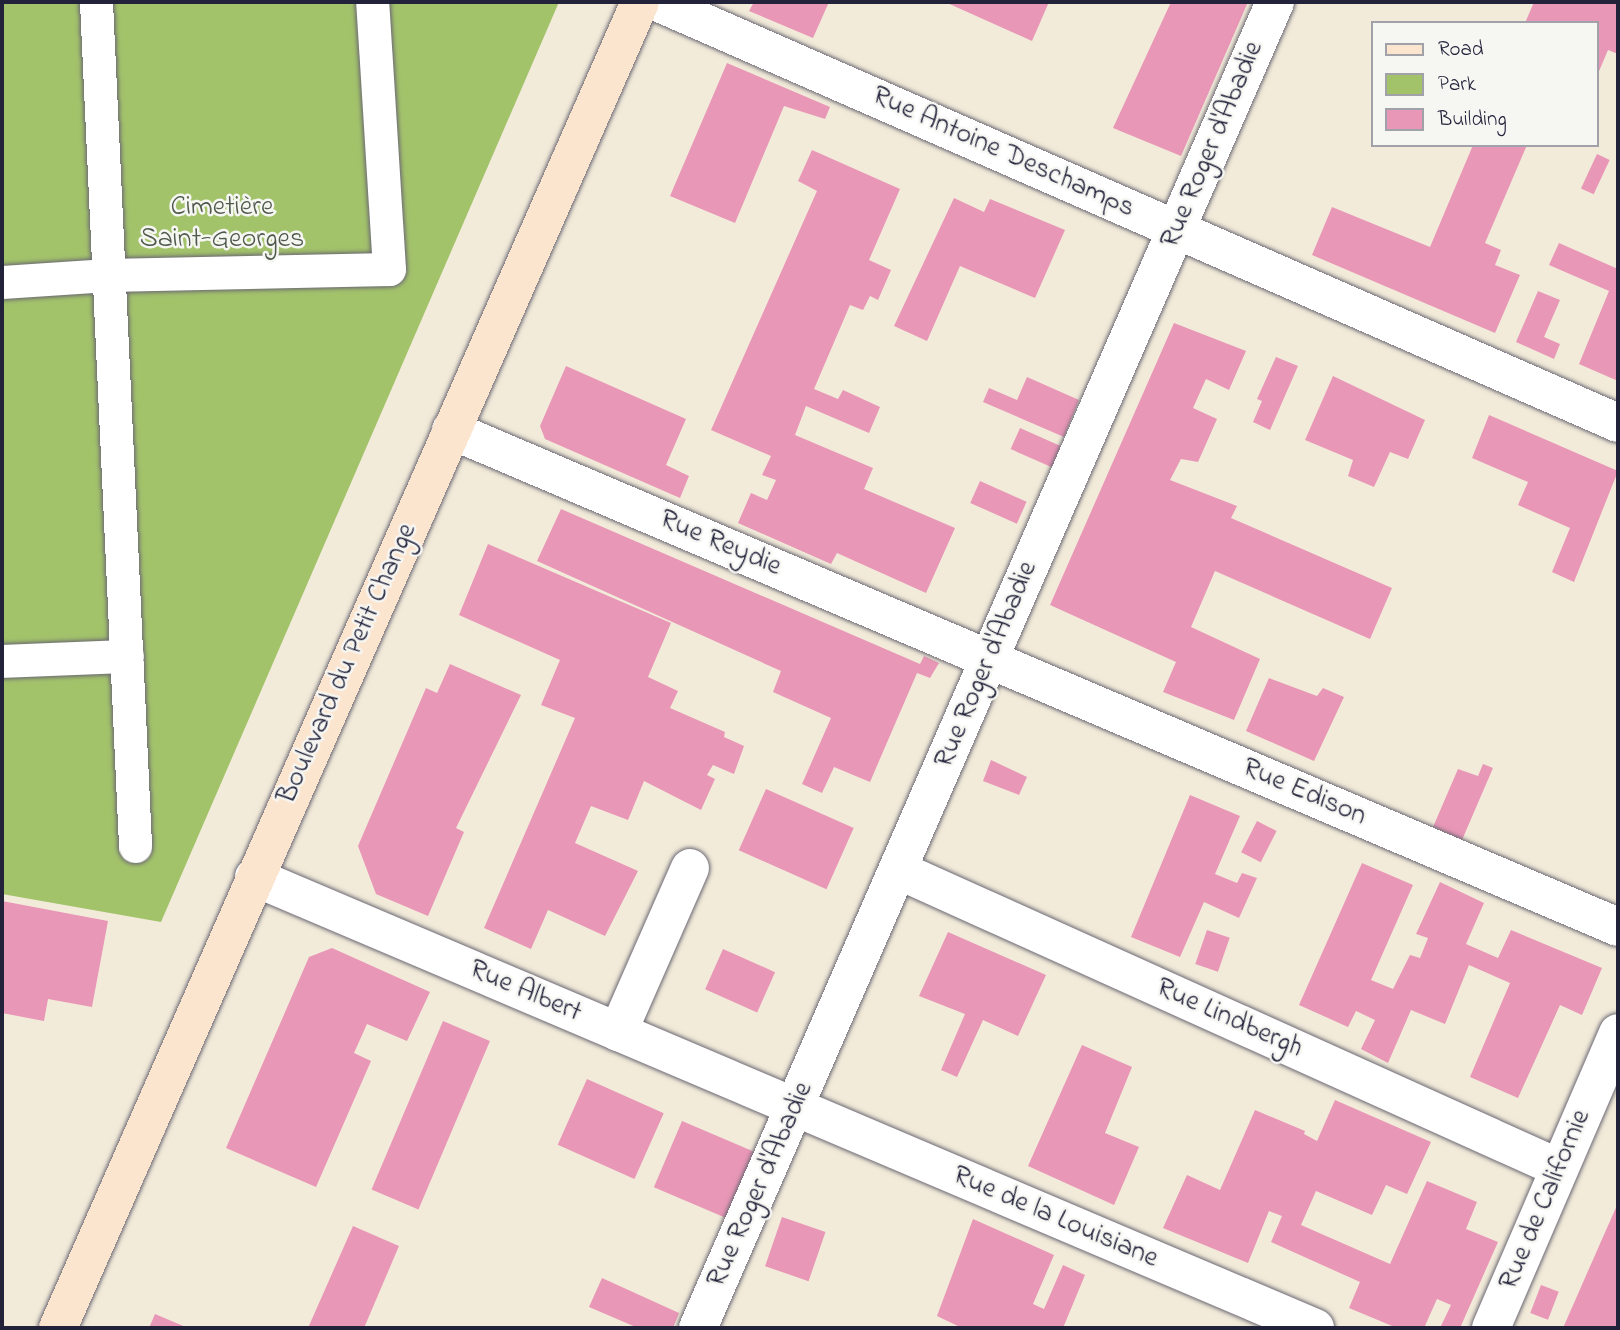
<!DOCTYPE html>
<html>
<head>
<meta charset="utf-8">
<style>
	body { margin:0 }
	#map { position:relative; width:1620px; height:1330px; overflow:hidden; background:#f2ebda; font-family:"Indie Flower",sans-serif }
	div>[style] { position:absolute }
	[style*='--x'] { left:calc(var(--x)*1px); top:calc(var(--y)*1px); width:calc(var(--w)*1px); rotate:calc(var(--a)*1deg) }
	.green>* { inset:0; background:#a3c36b }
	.building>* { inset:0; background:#e997b7; transform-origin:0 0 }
	.roads { filter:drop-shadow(0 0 2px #6b6873) drop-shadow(0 0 2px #6b6873) }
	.service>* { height:33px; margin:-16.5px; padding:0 16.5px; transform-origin:16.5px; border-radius:16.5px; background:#fff }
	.minor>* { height:38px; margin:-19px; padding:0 19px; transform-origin:19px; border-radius:19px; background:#fff }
	.secondary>* { height:38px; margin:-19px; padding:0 19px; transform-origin:19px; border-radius:19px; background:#fce5cf }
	span { translate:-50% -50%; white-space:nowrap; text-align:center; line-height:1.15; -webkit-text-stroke:5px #f6f6f2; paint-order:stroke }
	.street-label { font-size:28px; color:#22223b }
	.park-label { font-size:28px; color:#4f5a4c }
	.frame { position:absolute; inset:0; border:4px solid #22223b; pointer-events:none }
	.legend { position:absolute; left:1371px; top:21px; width:228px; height:126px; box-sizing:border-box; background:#f6f6f2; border:2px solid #a1a1a9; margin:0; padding:9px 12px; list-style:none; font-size:21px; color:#22223b }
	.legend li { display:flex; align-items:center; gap:14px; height:35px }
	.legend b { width:35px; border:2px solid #a1a1a9 }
</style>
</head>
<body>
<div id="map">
	<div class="green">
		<i style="clip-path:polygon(2px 2px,559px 2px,161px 922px,2px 894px)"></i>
	</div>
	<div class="building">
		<i style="clip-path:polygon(754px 2px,829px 2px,813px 38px,749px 11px)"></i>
		<i style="clip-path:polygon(945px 2px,1049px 2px,1032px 41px)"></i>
		<i style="clip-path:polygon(1171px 2px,1248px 2px,1181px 156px,1113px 128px)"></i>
		<i style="clip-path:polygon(1534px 2px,1618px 2px,1618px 54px,1608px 50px,1597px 76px,1597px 23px,1525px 23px)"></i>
		<i style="clip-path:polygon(727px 63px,830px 107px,825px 119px,784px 106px,735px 223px,670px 196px)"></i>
		<i style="clip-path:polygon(1473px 145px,1527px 145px,1485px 243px,1501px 250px,1495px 265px,1520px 275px,1495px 333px,1312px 255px,1332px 207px,1430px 247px)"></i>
		<i style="clip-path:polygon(812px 150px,900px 189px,869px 260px,891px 270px,878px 300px,870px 296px,863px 310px,850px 305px,814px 389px,838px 399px,843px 390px,880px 407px,869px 433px,806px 406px,795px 435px,873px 468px,864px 489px,955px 528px,926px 593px,837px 553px,831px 564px,738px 523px,751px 493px,767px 500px,776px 480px,762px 475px,771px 456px,711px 430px,817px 191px,798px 181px)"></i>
		<i style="left:1597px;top:154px;width:14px;height:38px;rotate:25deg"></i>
		<i style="clip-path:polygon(954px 198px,984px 212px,990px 199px,1065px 230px,1035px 298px,960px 266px,927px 341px,894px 326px)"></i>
		<i style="clip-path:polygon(1559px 243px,1618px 269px,1618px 381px,1579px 364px,1609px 291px,1549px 265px)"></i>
		<i style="clip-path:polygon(1538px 291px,1560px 300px,1544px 337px,1560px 344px,1554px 359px,1516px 342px)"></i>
		<i style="clip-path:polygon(1174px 323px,1246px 351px,1229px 390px,1206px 379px,1193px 408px,1217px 419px,1198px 462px,1181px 459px,1170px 480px,1237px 506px,1231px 518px,1392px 588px,1370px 639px,1215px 571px,1191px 627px,1260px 659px,1234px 720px,1163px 692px,1176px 662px,1050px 605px)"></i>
		<i style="clip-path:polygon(1276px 357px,1298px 366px,1270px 430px,1253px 422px,1262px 401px,1257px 399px)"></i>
		<i style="clip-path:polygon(566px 366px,686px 419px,666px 465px,689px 476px,680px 498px,545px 439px,540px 426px)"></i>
		<i style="clip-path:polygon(1333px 376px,1425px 420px,1408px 459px,1390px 452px,1374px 487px,1348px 476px,1353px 460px,1305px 440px)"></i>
		<i style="clip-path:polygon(1027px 377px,1079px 400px,1064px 437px,983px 402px,989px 388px,1017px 400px)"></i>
		<i style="clip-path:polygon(1489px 415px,1618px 471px,1574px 582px,1552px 572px,1570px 528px,1518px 505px,1528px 482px,1472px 458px)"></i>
		<i style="left:1020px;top:428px;width:45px;height:23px;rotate:24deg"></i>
		<i style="left:980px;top:481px;width:51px;height:24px;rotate:24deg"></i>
		<i style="clip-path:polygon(561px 509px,920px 664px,924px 656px,939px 663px,930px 678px,917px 673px,870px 782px,834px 767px,822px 793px,802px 784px,831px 718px,773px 692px,781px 671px,537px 561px)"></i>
		<i style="clip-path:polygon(488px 544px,671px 623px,648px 677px,678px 691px,670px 708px,725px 732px,724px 737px,744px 746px,734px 774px,713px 765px,707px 775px,715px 779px,701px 810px,644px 781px,628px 820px,591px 806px,575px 843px,638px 871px,605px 936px,548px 910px,531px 949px,484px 928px,575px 718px,541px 705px,560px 660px,459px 615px)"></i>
		<i style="clip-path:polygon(450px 664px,521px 695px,456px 828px,464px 832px,428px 916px,376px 894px,358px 846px,426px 688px,437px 693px)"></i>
		<i style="clip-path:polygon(1269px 678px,1317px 696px,1323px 688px,1344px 697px,1314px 761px,1246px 731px)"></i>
		<i style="clip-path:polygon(991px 760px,1027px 777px,1019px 795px,983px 781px)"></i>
		<i style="clip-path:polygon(1483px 764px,1493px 768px,1462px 840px,1433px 827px,1458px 769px,1478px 776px)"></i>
		<i style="left:766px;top:789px;width:96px;height:67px;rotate:24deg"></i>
		<i style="clip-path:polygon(1190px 795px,1240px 816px,1215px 874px,1237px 883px,1242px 873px,1257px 878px,1239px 918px,1204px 902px,1180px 957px,1131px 937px)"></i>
		<i style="left:1257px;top:821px;width:22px;height:35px;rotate:27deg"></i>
		<i style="clip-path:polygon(1362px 863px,1413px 885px,1371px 980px,1393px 989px,1410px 955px,1420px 958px,1428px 938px,1416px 934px,1440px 882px,1484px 903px,1466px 944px,1498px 958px,1511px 930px,1602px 968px,1582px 1015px,1560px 1005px,1518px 1098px,1470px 1077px,1510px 983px,1469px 965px,1445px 1024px,1411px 1010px,1388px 1063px,1361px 1049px,1375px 1020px,1356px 1011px,1348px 1027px,1299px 1005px)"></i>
		<i style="clip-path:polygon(2px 901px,108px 921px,92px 1007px,48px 999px,44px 1021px,2px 1013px)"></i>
		<i style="left:1207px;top:930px;width:24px;height:36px;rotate:19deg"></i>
		<i style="clip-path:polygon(948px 932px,1046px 975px,1018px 1036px,983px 1020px,957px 1077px,941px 1070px,965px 1014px,919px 996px)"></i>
		<i style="clip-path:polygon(332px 948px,430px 992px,407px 1041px,367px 1024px,354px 1053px,371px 1061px,316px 1187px,226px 1148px,309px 957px)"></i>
		<i style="left:723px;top:949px;width:57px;height:44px;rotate:24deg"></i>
		<i style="left:443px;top:1021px;width:51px;height:183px;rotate:23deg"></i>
		<i style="clip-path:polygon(1082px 1045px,1132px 1067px,1105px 1133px,1139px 1147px,1114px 1205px,1028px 1166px)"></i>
		<i style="left:587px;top:1079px;width:84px;height:72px;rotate:24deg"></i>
		<i style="clip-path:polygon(1335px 1100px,1431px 1142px,1407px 1194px,1386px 1185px,1372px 1215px,1316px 1191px,1301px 1225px,1390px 1264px,1427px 1181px,1477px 1202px,1466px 1229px,1498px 1242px,1460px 1328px,1440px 1328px,1451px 1305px,1437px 1299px,1424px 1328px,1397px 1328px,1349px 1308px,1360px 1282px,1271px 1242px,1282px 1216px,1269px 1211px,1248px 1263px,1163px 1228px,1187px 1175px,1220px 1190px,1255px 1110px,1305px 1131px,1304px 1134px,1317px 1141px)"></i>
		<i style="left:682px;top:1121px;width:81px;height:72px;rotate:23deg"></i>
		<i style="clip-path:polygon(1618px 1203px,1618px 1328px,1563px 1328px,1599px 1246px)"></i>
		<i style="left:782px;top:1217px;width:46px;height:52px;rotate:19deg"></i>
		<i style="clip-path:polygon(973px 1219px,1054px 1255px,1033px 1304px,1044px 1309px,1063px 1265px,1085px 1275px,1063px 1328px,962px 1328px,937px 1316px)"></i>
		<i style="clip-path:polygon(353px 1226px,399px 1246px,364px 1328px,308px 1328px)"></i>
		<i style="clip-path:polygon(602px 1278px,679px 1313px,673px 1328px,638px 1328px,589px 1307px)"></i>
		<i style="left:1541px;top:1285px;width:19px;height:30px;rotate:21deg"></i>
		<i style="clip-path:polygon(155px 1314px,188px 1328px,149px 1328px)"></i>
	</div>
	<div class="roads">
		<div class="service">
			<i style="--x:96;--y:2;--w:845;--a:87.35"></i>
			<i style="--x:2;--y:282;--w:106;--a:-3.8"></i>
			<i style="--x:108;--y:275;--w:281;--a:-1.2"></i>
			<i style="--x:389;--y:269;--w:268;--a:-93.6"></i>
			<i style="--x:2;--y:661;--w:125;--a:-2.3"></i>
		</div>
		<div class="minor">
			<i style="--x:657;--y:2;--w:1049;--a:23.66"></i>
			<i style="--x:451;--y:430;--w:1268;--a:23.07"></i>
			<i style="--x:898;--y:870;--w:725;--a:24.27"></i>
			<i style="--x:254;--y:877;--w:1153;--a:23.03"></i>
			<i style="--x:618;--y:1032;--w:179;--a:-66.3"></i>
			<i style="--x:698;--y:1328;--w:1446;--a:-66.48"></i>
			<i style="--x:1491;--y:1328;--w:321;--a:-66.7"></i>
		</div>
		<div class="secondary">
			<i style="--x:58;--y:1328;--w:1448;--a:-66.3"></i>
		</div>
	</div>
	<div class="street-label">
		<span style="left:1213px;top:145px;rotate:-67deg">Rue Roger d'Abadie</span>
		<span style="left:1003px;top:153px;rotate:24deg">Rue Antoine Deschamps</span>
		<span style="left:720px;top:544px;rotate:23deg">Rue Reydie</span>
		<span style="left:348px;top:664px;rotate:-66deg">Boulevard du Petit Change</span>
		<span style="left:987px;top:665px;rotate:-67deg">Rue Roger d'Abadie</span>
		<span style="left:1304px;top:793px;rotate:23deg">Rue Edison</span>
		<span style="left:525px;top:992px;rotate:23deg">Rue Albert</span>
		<span style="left:1229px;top:1019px;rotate:24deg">Rue Lindbergh</span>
		<span style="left:761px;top:1185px;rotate:-66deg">Rue Roger d'Abadie</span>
		<span style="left:1546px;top:1200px;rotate:-67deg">Rue de Californie</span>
		<span style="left:1055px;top:1218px;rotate:23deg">Rue de la Louisiane</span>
	</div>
	<div class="park-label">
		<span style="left:222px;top:224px">Cimetière<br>Saint-Georges</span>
	</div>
	<div class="frame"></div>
	<ul class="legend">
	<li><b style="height:9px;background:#fce5cf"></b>Road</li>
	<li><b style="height:19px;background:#a3c36b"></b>Park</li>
	<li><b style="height:19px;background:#e997b7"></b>Building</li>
	</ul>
</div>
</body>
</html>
